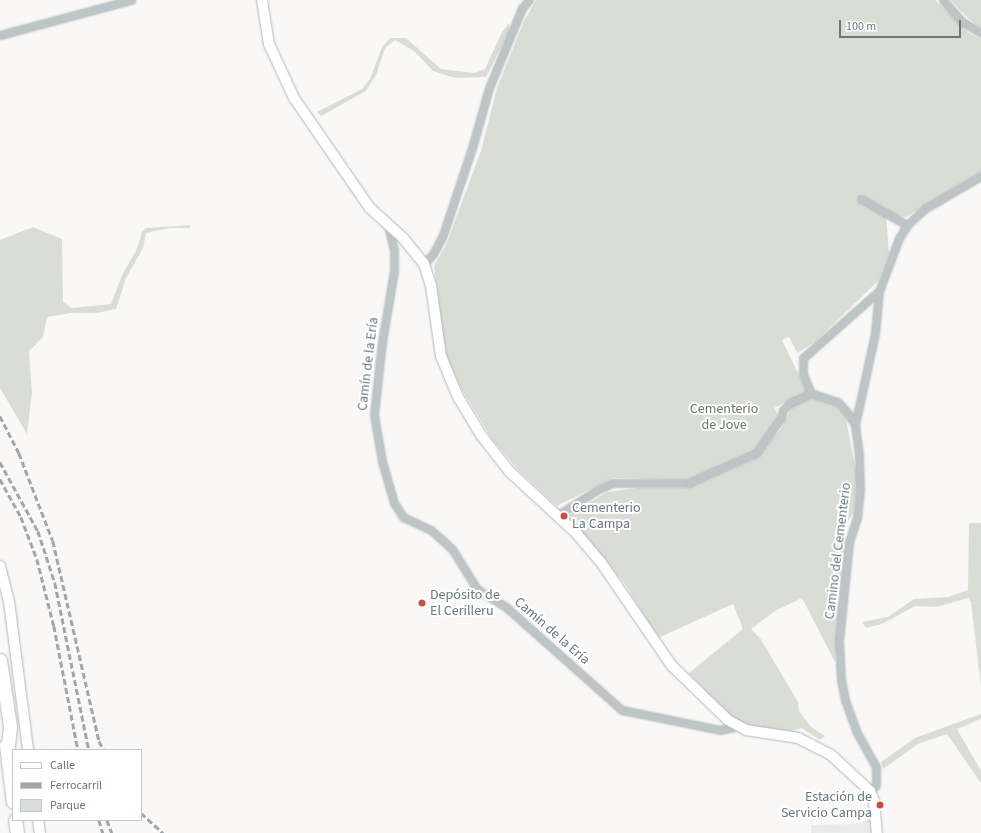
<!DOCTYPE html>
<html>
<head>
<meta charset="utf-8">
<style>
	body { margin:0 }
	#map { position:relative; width:981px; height:833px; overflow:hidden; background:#f9f8f7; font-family:"Source Sans 3",sans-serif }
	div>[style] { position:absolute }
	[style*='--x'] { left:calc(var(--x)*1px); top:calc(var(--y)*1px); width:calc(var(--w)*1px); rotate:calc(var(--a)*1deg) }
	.built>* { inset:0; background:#e9eaea }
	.green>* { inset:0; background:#d9ddd6 }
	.roads { filter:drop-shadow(0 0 1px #b1b8bb) drop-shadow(0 0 1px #b1b8bb) }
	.street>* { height:7px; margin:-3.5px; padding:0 3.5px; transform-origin:3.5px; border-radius:3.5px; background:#bfc4c6 }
	.secondary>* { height:10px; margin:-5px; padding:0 5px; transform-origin:5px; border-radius:5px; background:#fff }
	.highway>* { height:13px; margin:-6.5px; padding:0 6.5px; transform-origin:6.5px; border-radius:6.5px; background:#fff }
	.rail>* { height:2.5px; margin-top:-1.25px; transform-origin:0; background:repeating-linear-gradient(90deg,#9fa7aa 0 6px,transparent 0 9px) }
	.dots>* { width:11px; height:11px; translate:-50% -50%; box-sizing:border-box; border:2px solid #fff; border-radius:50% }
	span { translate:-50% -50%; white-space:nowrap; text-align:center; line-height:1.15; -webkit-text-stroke:4px #fff; paint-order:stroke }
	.street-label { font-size:14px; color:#67787e }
	.park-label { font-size:14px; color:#6b7766 }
	.poi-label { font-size:14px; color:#67787e }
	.left { translate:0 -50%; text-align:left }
	.right { translate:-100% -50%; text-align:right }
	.legend { position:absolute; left:12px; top:749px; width:130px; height:72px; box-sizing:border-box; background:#fff; border:1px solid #c2c9cb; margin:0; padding:5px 7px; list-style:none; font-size:12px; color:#67787e }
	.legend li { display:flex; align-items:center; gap:8px; height:20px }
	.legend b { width:20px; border:1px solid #c2c9cb }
	.scale { position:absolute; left:839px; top:20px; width:122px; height:18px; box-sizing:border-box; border:2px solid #67787e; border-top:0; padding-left:5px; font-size:12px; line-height:14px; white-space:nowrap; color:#67787e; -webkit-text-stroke:3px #fff; paint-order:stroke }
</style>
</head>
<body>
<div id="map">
	<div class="built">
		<i style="clip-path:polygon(872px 819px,871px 833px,811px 833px,811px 825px,855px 824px)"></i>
	</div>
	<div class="green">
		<i style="clip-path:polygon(536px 0,935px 0,969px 33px,981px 39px,981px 172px,906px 217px,886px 214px,889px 253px,878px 281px,815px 342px,797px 353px,789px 337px,782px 340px,807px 392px,774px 408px,779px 417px,753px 452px,686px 480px,612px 478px,557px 506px,519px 471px,492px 439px,463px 392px,446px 359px,434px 266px,446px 245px,481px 151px,497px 88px,524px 21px)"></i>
		<i style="clip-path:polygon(950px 0,981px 0,981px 28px,968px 18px)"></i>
		<i style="clip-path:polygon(509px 23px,509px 32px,486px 77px,455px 78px,433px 71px,414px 51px,395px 40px,385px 48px,376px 75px,366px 91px,321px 116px,317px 112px,362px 89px,370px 79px,382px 47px,390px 38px,406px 38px,441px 69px,475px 73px,485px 69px,502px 32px)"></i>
		<i style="clip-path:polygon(191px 225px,189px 228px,169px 228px,146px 233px,143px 248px,126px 278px,116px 309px,96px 313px,71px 313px,47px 317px,43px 337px,29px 351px,32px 393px,27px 434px,0 388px,0 240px,33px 227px,62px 239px,63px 302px,72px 308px,111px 304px,123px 273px,136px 251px,142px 232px,146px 228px)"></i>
		<i style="clip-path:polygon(812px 397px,820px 397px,834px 405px,845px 415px,858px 480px,853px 513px,840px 534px,846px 534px,835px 662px,802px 598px,775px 611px,751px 629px,760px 638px,798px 702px,799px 711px,811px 727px,825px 736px,820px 740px,802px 728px,787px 732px,744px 725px,729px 716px,689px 673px,743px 629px,733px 604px,658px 638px,624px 583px,567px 516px,607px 492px,638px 488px,685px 488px,753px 460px,781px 429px,791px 409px,801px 399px)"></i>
		<i style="clip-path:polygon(969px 523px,981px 523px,981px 687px,971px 602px,968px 598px,937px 607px,915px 606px,882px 624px,866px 628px,862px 622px,888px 617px,914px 599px,948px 597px,968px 590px)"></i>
		<i style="clip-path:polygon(981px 714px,981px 719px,957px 729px,981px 771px,981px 783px,947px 734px,918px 744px,883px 769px,881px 762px,915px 738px)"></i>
	</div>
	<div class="roads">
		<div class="street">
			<i style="--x:943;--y:0;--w:28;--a:49"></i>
			<i style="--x:961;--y:21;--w:23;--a:31"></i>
			<i style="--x:0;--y:35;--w:136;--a:-15"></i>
			<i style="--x:861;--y:199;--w:53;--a:29.5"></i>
			<i style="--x:388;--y:226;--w:25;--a:76"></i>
			<i style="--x:394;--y:250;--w:21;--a:90"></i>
			<i style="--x:394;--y:271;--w:72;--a:99.6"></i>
			<i style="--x:382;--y:342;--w:73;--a:96.3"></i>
			<i style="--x:374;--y:415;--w:47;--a:80.1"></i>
			<i style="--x:382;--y:461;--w:44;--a:74.1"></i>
			<i style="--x:394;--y:503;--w:17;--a:57"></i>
			<i style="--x:403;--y:517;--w:31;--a:25"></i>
			<i style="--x:431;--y:530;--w:12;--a:42"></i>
			<i style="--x:440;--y:538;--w:16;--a:43"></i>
			<i style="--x:452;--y:549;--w:47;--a:58"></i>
			<i style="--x:477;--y:589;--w:36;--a:32"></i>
			<i style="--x:507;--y:608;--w:154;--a:41.6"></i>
			<i style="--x:622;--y:710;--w:100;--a:11.5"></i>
			<i style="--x:720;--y:730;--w:19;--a:-12"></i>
			<i style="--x:424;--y:264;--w:13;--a:-48"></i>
			<i style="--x:433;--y:254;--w:21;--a:-62"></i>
			<i style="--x:443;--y:235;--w:92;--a:-71.6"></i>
			<i style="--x:472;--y:148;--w:62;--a:-74.2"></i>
			<i style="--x:489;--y:88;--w:87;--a:-67.6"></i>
			<i style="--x:522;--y:8;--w:11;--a:-49"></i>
			<i style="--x:855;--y:425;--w:94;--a:-77.7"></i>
			<i style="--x:875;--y:333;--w:42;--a:-84.6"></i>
			<i style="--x:558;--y:515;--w:46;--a:-32.7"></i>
			<i style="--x:597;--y:490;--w:17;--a:-25"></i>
			<i style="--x:612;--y:483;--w:76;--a:0"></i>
			<i style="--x:688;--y:483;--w:74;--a:-23.8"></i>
			<i style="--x:756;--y:453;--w:43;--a:-54.5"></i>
			<i style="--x:781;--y:418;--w:8;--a:-76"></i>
			<i style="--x:783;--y:410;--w:10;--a:-45"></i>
			<i style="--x:790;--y:403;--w:23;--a:-25"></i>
			<i style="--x:870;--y:791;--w:8;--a:-45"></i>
			<i style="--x:876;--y:785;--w:18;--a:-90"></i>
			<i style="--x:876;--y:767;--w:39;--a:-119"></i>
			<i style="--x:857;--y:733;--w:35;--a:-110"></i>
			<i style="--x:845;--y:700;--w:20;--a:-101"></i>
			<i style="--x:841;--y:680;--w:39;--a:-93"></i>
			<i style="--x:839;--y:641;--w:100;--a:-84.2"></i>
			<i style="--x:849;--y:542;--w:25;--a:-72"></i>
			<i style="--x:857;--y:518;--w:29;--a:-84"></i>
			<i style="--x:860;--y:489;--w:35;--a:-92"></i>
			<i style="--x:859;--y:454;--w:29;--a:-98"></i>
			<i style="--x:855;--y:425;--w:15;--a:-122"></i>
			<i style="--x:847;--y:412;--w:13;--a:-132"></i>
			<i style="--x:838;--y:402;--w:28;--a:-162"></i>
			<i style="--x:811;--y:393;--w:21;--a:-113"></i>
			<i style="--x:803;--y:374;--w:16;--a:-90"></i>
			<i style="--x:803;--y:358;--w:101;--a:-41.4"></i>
			<i style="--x:879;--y:291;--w:57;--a:-69.3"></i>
			<i style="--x:899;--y:238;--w:17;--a:-57"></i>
			<i style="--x:908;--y:224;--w:24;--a:-42"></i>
			<i style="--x:926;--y:208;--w:64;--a:-30.2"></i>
		</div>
		<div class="secondary">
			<i style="--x:262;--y:0;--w:45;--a:81"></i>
			<i style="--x:269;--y:44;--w:60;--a:65.2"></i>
			<i style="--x:294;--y:98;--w:134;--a:55.4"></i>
			<i style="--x:370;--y:208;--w:45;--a:42.3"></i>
			<i style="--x:403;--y:238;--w:33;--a:51"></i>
			<i style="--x:424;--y:264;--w:23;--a:72"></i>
			<i style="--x:431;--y:286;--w:71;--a:81.9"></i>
			<i style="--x:441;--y:356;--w:44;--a:67.5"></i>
			<i style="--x:458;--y:397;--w:44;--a:58.8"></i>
			<i style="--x:481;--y:435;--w:46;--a:52.1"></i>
			<i style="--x:509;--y:471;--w:93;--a:42.8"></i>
			<i style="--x:577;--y:534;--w:35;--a:50"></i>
			<i style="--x:600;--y:561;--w:127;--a:55.6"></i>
			<i style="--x:672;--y:666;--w:78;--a:44"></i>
			<i style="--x:728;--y:720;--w:21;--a:29"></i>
			<i style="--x:746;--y:730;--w:53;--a:8.7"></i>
			<i style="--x:798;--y:738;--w:36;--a:27"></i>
			<i style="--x:830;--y:754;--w:54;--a:42.8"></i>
			<i style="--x:870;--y:791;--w:11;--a:68"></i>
			<i style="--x:874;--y:801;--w:32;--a:85"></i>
			<i style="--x:0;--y:566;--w:36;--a:76"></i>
			<i style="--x:9;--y:601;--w:150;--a:82.7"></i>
			<i style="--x:38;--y:820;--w:13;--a:81"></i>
		</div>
		<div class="highway">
			<i style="--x:0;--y:660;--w:67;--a:81.4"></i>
			<i style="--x:10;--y:726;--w:27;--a:96"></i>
			<i style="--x:6;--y:745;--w:57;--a:83"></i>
			<i style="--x:15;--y:820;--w:13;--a:81"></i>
		</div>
	</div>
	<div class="rail">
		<i style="--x:0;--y:416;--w:42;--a:62.8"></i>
		<i style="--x:19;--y:453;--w:94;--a:68.9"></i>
		<i style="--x:53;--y:541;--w:205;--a:77"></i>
		<i style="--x:99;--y:741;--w:10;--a:61"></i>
		<i style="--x:0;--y:462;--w:79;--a:61.2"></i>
		<i style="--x:38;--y:531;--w:55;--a:71.9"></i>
		<i style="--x:55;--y:583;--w:170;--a:78.5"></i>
		<i style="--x:0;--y:479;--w:43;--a:61.1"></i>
		<i style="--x:21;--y:517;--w:45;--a:69.1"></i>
		<i style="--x:37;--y:559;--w:69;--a:75.8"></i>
		<i style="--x:54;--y:626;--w:126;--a:79"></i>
		<i style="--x:141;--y:813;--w:30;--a:42"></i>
		<i style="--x:99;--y:820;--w:14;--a:73"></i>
		<i style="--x:107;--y:820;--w:14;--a:69"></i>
	</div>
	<div class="dots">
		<i style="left:564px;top:516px;background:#ce4d41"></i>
		<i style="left:422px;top:603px;background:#ce4d41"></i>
		<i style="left:880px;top:805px;background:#ce4d41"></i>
	</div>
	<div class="street-label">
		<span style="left:368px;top:364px;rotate:-83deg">Camín de la Ería</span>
		<span style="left:838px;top:551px;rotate:-83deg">Camino del Cementerio</span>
		<span style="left:552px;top:631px;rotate:41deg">Camín de la Ería</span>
	</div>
	<div class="park-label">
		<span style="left:724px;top:417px">Cementerio<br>de Jove</span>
	</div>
	<div class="poi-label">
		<span class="left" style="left:572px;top:516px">Cementerio<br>La Campa</span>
		<span class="left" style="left:430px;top:603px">Depósito de<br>El Cerilleru</span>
		<span class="right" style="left:872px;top:805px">Estación de<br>Servicio Campa</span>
	</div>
	<ul class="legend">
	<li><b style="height:5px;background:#fff"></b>Calle</li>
	<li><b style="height:5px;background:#9fa7aa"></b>Ferrocarril</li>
	<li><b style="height:11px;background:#d9ddd6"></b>Parque</li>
	</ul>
	<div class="scale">100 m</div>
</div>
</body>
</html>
